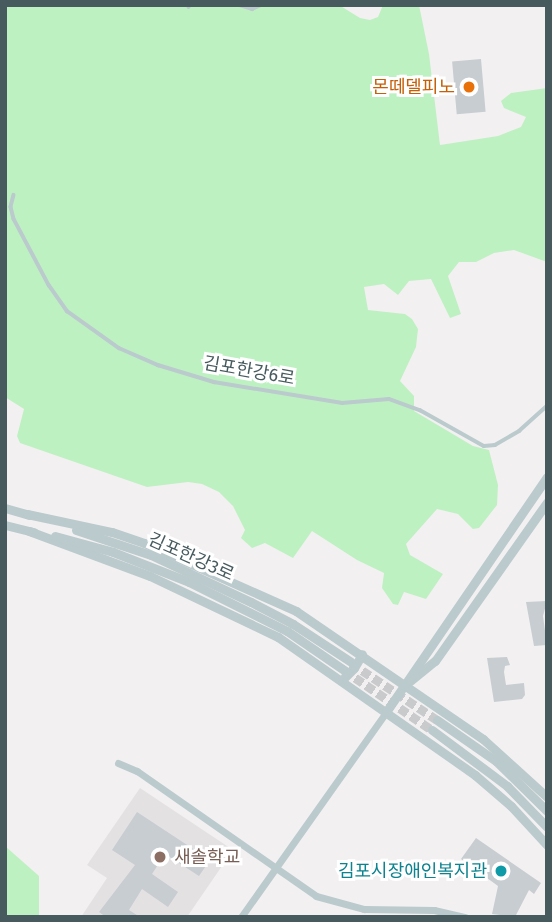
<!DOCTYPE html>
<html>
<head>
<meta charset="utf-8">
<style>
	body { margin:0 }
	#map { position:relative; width:552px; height:922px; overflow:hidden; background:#f3f0f1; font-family:"Fira Sans","Noto Sans KR",sans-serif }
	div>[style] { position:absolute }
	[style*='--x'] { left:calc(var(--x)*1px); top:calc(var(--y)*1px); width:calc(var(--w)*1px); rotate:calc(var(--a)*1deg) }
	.education>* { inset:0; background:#e4e1e3 }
	.green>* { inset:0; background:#bef1c2 }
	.building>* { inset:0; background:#c7cdd0; transform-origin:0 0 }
	.tertiary-tunnel>* { height:9px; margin-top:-4.5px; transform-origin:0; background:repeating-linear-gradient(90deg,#c8cacc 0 9px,transparent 0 13.5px) }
	.service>* { height:3.5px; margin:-1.75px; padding:0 1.75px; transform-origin:1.75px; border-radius:1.75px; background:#bbcacd }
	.minor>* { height:7px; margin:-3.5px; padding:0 3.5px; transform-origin:3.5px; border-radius:3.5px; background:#bbcacd }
	.tertiary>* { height:9px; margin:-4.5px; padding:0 4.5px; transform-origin:4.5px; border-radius:4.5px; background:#bbcacd }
	.dots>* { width:19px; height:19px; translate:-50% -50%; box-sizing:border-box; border:4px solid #fff; border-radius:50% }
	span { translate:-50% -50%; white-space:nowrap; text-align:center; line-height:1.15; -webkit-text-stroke:6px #fff; paint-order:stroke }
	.food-label { font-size:18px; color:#c56008 }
	.right { translate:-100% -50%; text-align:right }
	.street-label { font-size:18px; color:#475a5e }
	.education-label { font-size:18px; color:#785e54 }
	.left { translate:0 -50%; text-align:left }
	.culture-label { font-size:18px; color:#0d838f }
	.frame { position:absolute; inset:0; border:7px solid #475a5e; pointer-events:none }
</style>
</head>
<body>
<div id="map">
	<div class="education">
		<i style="clip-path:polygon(140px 788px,233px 850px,187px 917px,81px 917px,107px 878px,87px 865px)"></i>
	</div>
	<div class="green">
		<i style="clip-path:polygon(5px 5px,339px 5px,360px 18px,370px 20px,378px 17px,383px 5px,419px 5px,429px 54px,440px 145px,498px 136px,521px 127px,526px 117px,504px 108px,501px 101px,511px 93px,547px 88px,547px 262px,514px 250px,494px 253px,476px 262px,459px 262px,448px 276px,461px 314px,450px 318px,431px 279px,409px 281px,398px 295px,384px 284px,364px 287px,368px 310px,405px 314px,412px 319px,418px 329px,416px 347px,400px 381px,414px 396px,414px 411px,473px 446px,489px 450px,498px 485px,497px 505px,479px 528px,473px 529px,458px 514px,437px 509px,406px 544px,410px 555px,443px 574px,426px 599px,404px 592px,398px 605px,393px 604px,382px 588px,384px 573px,357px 560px,312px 531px,293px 558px,265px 543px,252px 548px,241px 538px,245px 530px,233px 506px,219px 492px,202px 484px,188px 482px,147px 487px,20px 443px,17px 436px,24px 409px,5px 397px)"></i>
		<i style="clip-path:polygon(5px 846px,39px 876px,39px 917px,5px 917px)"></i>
	</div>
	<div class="building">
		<i style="left:481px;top:59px;width:53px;height:29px;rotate:85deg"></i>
		<i style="clip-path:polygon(547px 601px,543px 616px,547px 645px,534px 646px,526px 602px)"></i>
		<i style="clip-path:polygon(507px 657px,510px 665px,505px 666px,504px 672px,506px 685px,524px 683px,525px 695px,522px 699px,494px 702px,487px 658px)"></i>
		<i style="clip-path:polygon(137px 812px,210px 860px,199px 876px,165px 854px,152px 874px,178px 892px,168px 907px,142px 889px,129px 910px,140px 917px,106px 917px,99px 912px,135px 865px,112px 850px)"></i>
		<i style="clip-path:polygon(476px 838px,541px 883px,534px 894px,529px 890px,515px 917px,492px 914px,498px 886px,461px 859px)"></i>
	</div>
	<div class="tertiary-tunnel">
		<i style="--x:351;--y:663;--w:103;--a:33.5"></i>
		<i style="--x:344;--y:670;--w:107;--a:34.3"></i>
	</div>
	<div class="service">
		<i style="--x:188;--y:5;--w:2;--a:63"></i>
		<i style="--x:240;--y:5;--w:13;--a:18"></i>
		<i style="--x:252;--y:9;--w:10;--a:-24"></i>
		<i style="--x:14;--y:195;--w:12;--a:104"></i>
		<i style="--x:11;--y:207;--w:12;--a:76"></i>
		<i style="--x:14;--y:219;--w:75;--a:62.1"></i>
		<i style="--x:49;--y:285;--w:32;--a:55"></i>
		<i style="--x:67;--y:311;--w:64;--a:35.4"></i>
		<i style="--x:119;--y:348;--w:43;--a:23.6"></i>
		<i style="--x:158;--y:365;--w:59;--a:16.9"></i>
		<i style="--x:214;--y:382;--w:130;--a:9.3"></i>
		<i style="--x:342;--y:403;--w:47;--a:-4.9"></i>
		<i style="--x:389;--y:399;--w:33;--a:20"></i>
		<i style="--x:420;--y:410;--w:73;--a:29.4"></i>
		<i style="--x:484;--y:446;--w:11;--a:-5"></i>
		<i style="--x:495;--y:445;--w:28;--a:-30"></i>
		<i style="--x:519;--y:431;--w:38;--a:-42"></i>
	</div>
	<div class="minor">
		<i style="--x:118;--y:763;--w:21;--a:23"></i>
		<i style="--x:137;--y:771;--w:218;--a:34.9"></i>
		<i style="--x:316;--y:896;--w:50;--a:15.2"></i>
		<i style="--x:364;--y:909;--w:70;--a:0.8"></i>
		<i style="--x:434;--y:910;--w:32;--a:13"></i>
		<i style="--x:241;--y:917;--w:251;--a:-54.7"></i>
	</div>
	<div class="tertiary">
		<i style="--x:5;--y:508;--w:25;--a:16"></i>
		<i style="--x:27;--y:514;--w:87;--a:12"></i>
		<i style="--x:112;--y:532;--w:34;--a:19"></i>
		<i style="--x:144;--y:543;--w:167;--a:24.1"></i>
		<i style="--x:296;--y:611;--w:227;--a:34.4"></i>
		<i style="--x:483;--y:739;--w:86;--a:42.2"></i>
		<i style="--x:5;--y:525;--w:30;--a:14"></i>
		<i style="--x:76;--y:530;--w:79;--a:18.4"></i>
		<i style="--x:151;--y:555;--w:110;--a:25.2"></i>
		<i style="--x:251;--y:602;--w:47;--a:27.6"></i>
		<i style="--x:293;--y:624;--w:69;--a:33.2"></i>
		<i style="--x:29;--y:531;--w:129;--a:20.4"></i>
		<i style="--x:150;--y:576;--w:142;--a:25.5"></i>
		<i style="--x:278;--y:637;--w:241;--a:35"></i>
		<i style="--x:475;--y:775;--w:48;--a:40.7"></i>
		<i style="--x:511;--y:806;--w:53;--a:47.3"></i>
		<i style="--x:55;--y:536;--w:60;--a:15.4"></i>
		<i style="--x:113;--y:552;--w:82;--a:21.5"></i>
		<i style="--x:189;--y:582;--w:110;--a:26.6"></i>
		<i style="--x:287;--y:631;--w:69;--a:34.4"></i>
		<i style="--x:342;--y:680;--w:17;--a:-45"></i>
		<i style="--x:354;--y:668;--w:16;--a:-60"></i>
		<i style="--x:410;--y:681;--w:32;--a:-39"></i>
		<i style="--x:435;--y:661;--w:194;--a:-54.8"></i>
		<i style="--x:386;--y:712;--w:285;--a:-55.6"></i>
		<i style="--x:437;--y:720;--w:72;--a:34.8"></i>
		<i style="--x:496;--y:761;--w:71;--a:44.4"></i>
		<i style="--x:432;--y:730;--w:94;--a:36.7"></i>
		<i style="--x:507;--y:786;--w:57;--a:45.7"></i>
	</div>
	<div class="dots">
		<i style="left:469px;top:87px;background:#e8710a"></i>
		<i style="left:160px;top:857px;background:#8d6e63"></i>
		<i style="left:501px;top:871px;background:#0f9aa8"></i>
	</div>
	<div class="food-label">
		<span class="right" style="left:455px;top:87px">몬떼델피노</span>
	</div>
	<div class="street-label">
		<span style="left:249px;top:371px;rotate:10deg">김포한강6로</span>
		<span style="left:191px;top:557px;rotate:24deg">김포한강3로</span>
	</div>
	<div class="education-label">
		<span class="left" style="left:174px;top:857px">새솔학교</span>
	</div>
	<div class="culture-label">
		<span class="right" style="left:487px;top:871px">김포시장애인복지관</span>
	</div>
	<div class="frame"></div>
</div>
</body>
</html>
